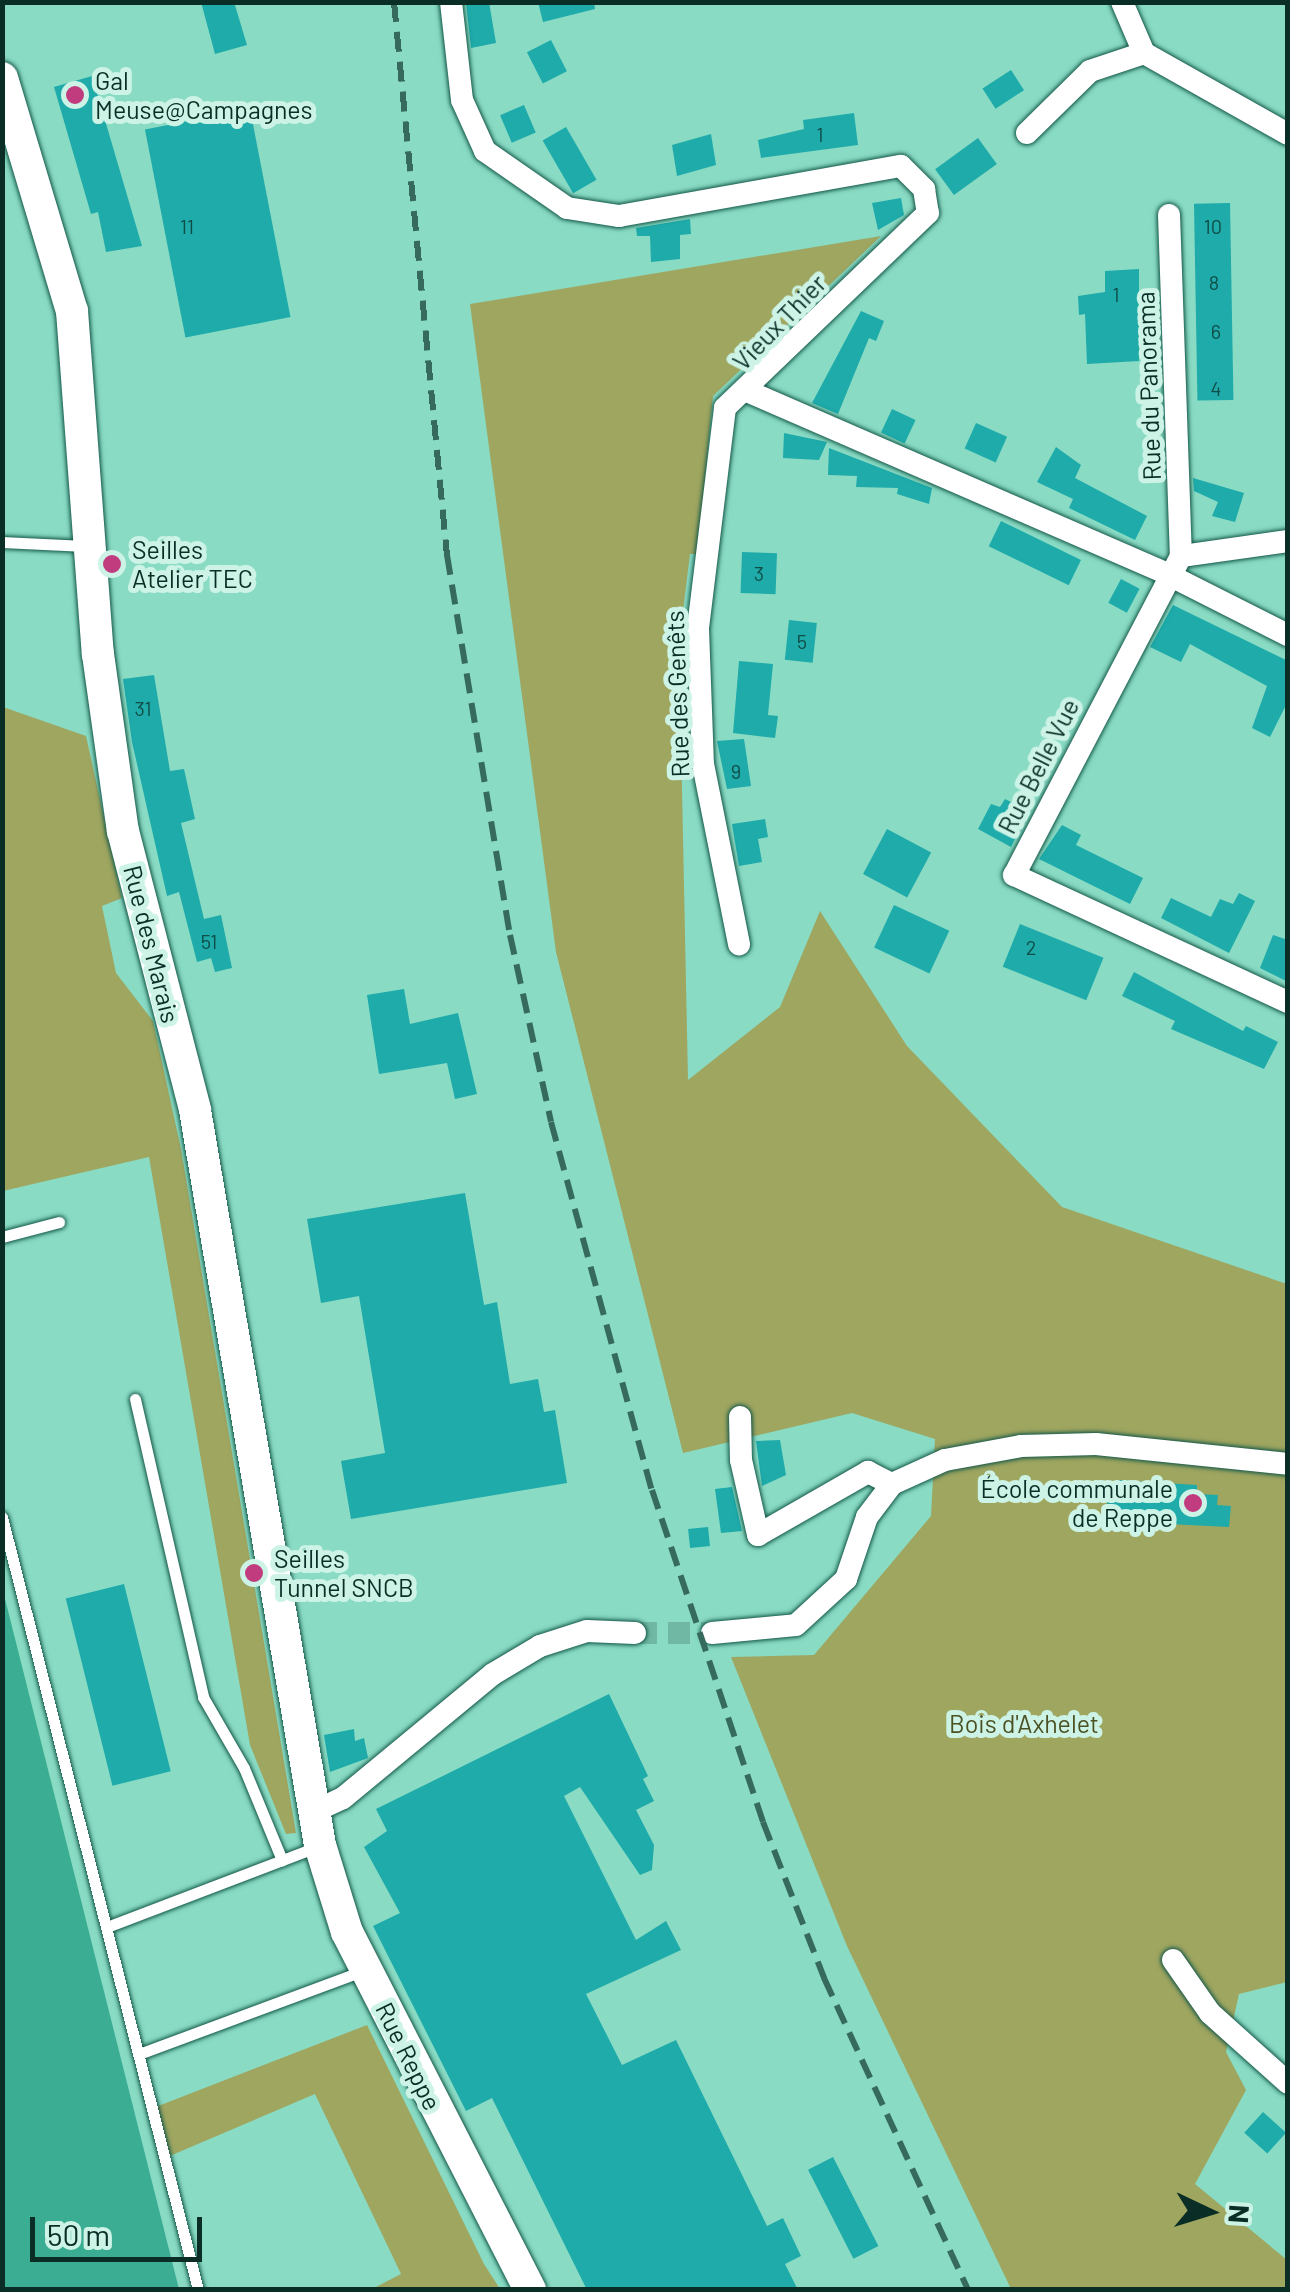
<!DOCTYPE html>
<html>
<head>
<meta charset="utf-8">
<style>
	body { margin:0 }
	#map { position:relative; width:1290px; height:2292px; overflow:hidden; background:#89dbc4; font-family:Barlow,sans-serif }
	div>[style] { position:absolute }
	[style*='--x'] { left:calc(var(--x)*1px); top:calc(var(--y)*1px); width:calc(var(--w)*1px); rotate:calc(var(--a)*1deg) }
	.green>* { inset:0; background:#9fa660 }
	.water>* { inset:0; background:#3bad92 }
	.building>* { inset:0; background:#1eabaa; transform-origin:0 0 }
	.minor-tunnel>* { height:22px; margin-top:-11px; transform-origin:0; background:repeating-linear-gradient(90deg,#70b8a4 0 22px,transparent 0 33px) }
	.roads { filter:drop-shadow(0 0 2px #135748) drop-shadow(0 0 2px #135748) }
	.service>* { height:11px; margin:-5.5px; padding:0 5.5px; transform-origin:5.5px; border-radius:5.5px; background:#fff }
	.minor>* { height:22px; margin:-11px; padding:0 11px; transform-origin:11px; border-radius:11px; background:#fff }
	.secondary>* { height:32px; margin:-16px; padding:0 16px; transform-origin:16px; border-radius:16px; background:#fff }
	.rail>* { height:6px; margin-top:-3px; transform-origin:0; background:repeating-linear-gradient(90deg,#366a5d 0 20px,transparent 0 30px) }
	.dots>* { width:28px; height:28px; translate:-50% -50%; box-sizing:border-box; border:5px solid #ccf3e6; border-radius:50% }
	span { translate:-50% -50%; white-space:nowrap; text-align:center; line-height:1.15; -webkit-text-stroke:10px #ccf3e6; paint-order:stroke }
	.number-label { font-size:20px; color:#0f4d47 }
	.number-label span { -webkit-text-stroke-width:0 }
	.poi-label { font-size:25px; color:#0a2e26 }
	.left { translate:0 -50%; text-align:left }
	.right { translate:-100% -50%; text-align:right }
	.street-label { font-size:25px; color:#0a2e26 }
	.park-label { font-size:25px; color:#4c5123 }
	.frame { position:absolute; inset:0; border:5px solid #0a2e26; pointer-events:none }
	.north { position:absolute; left:1160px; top:2162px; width:100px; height:100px; -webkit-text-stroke:8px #ccf3e6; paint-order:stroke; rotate:94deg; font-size:28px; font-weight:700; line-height:40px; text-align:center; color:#0a2e26 }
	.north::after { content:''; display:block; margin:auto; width:35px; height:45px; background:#0a2e26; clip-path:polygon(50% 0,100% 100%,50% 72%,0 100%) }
	.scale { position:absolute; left:30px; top:2217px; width:172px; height:45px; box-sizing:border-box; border:5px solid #0a2e26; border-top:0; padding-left:12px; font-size:30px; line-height:35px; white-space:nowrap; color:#0a2e26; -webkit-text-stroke:8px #ccf3e6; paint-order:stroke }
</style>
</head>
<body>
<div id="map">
	<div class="green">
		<i style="clip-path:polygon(881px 236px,713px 396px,698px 554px,690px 554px,679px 643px,688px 1080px,780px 1007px,820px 911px,907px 1046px,1062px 1207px,1287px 1284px,1287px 1982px,1239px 1994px,1226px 2052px,1246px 2090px,1195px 2184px,1287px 2260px,1287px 2289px,1011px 2289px,847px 1946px,731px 1657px,814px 1655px,931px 1516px,935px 1439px,852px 1413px,683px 1453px,556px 952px,470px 304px)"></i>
		<i style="clip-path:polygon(3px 707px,86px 736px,122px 898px,102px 906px,116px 973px,153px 1021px,181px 1149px,296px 1833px,286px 1834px,250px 1745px,149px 1157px,3px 1191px)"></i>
		<i style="clip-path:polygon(367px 2025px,484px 2264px,500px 2289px,372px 2289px,401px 2274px,315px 2094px,165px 2158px,153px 2108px)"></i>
	</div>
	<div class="water">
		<i style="clip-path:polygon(3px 1591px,179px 2289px,3px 2289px)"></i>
	</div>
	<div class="building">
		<i style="clip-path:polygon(201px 2px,234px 2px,247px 45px,215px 54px)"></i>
		<i style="clip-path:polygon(466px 2px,489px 2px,496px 43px,471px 48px)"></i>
		<i style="clip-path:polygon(538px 2px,594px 2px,595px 9px,543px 22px)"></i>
		<i style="left:551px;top:40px;width:35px;height:27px;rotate:63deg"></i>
		<i style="left:1011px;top:70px;width:24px;height:34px;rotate:57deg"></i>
		<i style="clip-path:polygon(92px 76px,142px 246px,106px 252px,98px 212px,91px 214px,54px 87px)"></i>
		<i style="left:524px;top:105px;width:30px;height:26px;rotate:67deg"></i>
		<i style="left:250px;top:109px;width:212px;height:107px;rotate:79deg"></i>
		<i style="clip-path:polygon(854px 113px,858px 145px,761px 158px,758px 140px,804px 129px,803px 120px)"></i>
		<i style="left:566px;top:127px;width:61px;height:27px;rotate:60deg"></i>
		<i style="clip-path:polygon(711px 134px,716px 165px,677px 176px,672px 145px)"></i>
		<i style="left:978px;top:138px;width:32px;height:53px;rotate:54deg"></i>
		<i style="clip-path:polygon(901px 198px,904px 215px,878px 230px,872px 203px)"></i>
		<i style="left:1230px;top:203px;width:197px;height:36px;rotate:89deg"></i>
		<i style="clip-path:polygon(690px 219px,691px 234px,680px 235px,680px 259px,651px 262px,650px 236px,637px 236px,636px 228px)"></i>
		<i style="clip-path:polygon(1139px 269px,1139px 361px,1087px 364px,1085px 314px,1079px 315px,1078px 296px,1105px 292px,1105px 271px)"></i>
		<i style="clip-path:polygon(861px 311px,884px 321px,876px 341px,869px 338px,838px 414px,812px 403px)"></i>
		<i style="left:892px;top:409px;width:26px;height:26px;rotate:25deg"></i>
		<i style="left:976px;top:423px;width:34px;height:28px;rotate:24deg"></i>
		<i style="clip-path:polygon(784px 433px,827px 442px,819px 460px,783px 458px)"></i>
		<i style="clip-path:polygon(1056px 447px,1081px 465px,1075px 478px,1147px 516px,1135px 540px,1069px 508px,1073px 499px,1037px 482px)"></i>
		<i style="clip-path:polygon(829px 448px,932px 488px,929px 504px,897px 494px,898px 488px,856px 487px,857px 476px,828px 475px)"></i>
		<i style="clip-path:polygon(1193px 478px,1244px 493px,1235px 522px,1212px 516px,1218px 502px,1194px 491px)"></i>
		<i style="left:1001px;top:521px;width:89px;height:28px;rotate:26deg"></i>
		<i style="left:742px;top:552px;width:35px;height:41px;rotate:2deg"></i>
		<i style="left:1121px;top:579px;width:21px;height:27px;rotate:28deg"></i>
		<i style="clip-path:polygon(1173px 605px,1288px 661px,1288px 701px,1270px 737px,1252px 728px,1267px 686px,1190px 644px,1181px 662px,1150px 647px)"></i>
		<i style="left:789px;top:620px;width:28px;height:40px;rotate:6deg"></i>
		<i style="clip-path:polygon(739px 661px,773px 664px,768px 715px,778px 716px,775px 738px,733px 733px)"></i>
		<i style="clip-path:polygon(154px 675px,170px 771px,184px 769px,195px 819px,181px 823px,204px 919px,221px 915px,232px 968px,215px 972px,211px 958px,197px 962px,179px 892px,167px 896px,132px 742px,123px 679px)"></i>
		<i style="clip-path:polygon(744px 739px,751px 786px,727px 789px,717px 741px)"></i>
		<i style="clip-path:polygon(1005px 799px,1029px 811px,1011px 847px,978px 829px,991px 804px,1000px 807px)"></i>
		<i style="clip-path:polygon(765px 819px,768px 837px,758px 839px,762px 862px,739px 866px,732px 824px)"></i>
		<i style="clip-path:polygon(1062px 825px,1081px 835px,1076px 845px,1143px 878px,1130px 904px,1039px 859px)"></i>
		<i style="left:887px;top:829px;width:50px;height:51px;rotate:28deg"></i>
		<i style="clip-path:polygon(1239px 893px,1255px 901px,1229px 953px,1161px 918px,1171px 898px,1211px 917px,1220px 899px,1233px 904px)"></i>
		<i style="left:894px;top:905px;width:61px;height:47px;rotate:25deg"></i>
		<i style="left:1020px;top:924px;width:90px;height:46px;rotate:22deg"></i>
		<i style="clip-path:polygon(1273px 935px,1288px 940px,1288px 982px,1260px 968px)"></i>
		<i style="clip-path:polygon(1134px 972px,1243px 1031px,1246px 1026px,1278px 1042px,1264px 1069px,1171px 1029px,1175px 1021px,1122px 996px)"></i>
		<i style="clip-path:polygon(404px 989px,410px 1024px,458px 1013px,477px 1094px,455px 1099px,447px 1063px,379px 1074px,367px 995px)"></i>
		<i style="clip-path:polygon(465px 1193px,484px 1305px,497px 1302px,510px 1384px,538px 1379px,544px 1412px,555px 1410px,567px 1483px,351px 1519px,341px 1461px,385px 1453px,359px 1296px,321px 1303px,307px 1219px)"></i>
		<i style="clip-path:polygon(780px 1440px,786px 1475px,762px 1486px,756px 1441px)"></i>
		<i style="clip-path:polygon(1119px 1480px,1197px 1485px,1197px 1494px,1218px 1495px,1217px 1505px,1231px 1506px,1229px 1527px,1106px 1521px,1108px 1489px,1118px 1489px)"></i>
		<i style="clip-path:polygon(732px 1487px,742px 1531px,721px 1533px,715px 1489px)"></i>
		<i style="left:708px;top:1527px;width:19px;height:20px;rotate:84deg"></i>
		<i style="left:124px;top:1584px;width:193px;height:60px;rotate:76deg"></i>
		<i style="clip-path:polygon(609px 1694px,648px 1776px,643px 1779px,654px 1801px,636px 1810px,654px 1845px,652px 1870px,640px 1875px,580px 1787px,564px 1796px,636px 1940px,666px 1921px,681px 1950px,586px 1994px,622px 2065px,676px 2040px,767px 2226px,783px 2218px,801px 2256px,785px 2264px,798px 2290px,587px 2290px,492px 2098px,466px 2111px,373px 1926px,400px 1913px,364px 1847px,387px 1831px,376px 1809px)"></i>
		<i style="clip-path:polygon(354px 1729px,355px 1741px,364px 1738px,368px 1758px,330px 1772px,324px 1735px)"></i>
		<i style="left:1263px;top:2112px;width:31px;height:28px;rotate:42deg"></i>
		<i style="left:833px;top:2157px;width:100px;height:28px;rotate:63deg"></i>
	</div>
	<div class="minor-tunnel">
		<i style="--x:635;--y:1633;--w:77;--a:0"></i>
	</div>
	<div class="roads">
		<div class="service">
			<i style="--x:2;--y:542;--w:83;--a:2.8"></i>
			<i style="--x:2;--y:1237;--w:59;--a:-14.7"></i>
			<i style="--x:135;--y:1399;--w:306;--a:77.1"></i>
			<i style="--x:203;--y:1697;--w:82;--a:60"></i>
			<i style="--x:244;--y:1768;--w:100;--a:67.6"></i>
			<i style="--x:2;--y:1517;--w:797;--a:75.77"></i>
			<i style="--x:107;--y:1927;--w:224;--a:-20.9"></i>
			<i style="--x:139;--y:2054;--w:241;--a:-20.4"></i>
		</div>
		<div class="minor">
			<i style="--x:451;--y:2;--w:99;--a:83.6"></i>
			<i style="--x:462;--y:100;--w:56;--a:65.7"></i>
			<i style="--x:485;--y:151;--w:100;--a:34.8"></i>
			<i style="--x:567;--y:208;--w:53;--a:8.7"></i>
			<i style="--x:619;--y:216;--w:286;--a:-10.1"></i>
			<i style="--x:901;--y:166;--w:33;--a:45"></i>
			<i style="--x:924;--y:189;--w:24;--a:81"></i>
			<i style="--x:928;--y:213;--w:281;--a:136.2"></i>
			<i style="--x:725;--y:408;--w:223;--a:97"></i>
			<i style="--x:698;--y:629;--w:135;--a:87.9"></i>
			<i style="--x:703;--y:764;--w:184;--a:78.7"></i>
			<i style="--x:1122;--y:2;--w:56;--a:66.7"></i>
			<i style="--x:1144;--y:53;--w:165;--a:29.4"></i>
			<i style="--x:1027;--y:133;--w:88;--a:-44.5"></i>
			<i style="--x:1090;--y:71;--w:57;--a:-18.4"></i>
			<i style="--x:1169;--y:215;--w:341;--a:88"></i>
			<i style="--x:747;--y:391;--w:458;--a:23.5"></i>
			<i style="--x:1167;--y:574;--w:136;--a:26.8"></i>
			<i style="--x:1288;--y:541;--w:108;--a:172"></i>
			<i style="--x:1181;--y:556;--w:360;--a:117.6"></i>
			<i style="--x:1014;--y:875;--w:302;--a:24.9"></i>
			<i style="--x:740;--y:1417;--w:43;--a:88.7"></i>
			<i style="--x:741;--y:1460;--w:77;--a:77.2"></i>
			<i style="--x:758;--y:1535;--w:127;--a:-29.8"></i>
			<i style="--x:868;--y:1472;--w:27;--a:27"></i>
			<i style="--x:712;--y:1633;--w:84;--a:-5.4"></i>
			<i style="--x:796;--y:1625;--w:68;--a:-42.6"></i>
			<i style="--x:846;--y:1579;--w:65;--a:-71.3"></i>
			<i style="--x:867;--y:1517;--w:41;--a:-52.9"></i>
			<i style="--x:892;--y:1484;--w:58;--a:-24.4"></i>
			<i style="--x:945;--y:1460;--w:77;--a:-10.4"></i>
			<i style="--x:1021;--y:1446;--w:75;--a:-1.5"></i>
			<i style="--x:1096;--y:1444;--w:193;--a:5.9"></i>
			<i style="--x:313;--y:1812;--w:33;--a:-25"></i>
			<i style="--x:343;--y:1798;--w:195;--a:-39.6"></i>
			<i style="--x:493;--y:1674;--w:55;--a:-30.8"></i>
			<i style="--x:540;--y:1646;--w:49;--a:-17.7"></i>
			<i style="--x:587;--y:1631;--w:48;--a:2.4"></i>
			<i style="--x:1173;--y:1960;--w:65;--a:55.1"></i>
			<i style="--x:1210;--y:2013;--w:105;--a:41.9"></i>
		</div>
		<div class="secondary">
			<i style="--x:2;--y:78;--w:243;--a:73.3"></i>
			<i style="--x:72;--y:311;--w:344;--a:85.7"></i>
			<i style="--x:98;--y:654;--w:179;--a:82"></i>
			<i style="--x:123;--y:831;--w:288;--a:75.5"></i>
			<i style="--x:195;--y:1110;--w:746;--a:80.35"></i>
			<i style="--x:320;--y:1845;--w:91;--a:72.8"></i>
			<i style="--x:347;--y:1932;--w:402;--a:62.9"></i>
		</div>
	</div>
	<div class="rail">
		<i style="--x:394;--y:2;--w:556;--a:84.53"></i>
		<i style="--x:447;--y:555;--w:385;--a:80.6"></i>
		<i style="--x:510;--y:935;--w:191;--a:77.6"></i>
		<i style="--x:551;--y:1122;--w:382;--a:74.7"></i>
		<i style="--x:652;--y:1490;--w:350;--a:71.5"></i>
		<i style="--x:763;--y:1822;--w:168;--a:68.6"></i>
		<i style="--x:824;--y:1978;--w:344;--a:65.2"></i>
	</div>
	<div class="dots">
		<i style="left:75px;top:95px;background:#c13c7e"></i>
		<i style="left:112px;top:564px;background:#c13c7e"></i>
		<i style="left:1193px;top:1503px;background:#c13c7e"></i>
		<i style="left:254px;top:1573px;background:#c13c7e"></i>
	</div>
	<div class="number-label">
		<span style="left:820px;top:134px">1</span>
		<span style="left:187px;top:226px">11</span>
		<span style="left:1213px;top:226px">10</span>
		<span style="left:1214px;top:282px">8</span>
		<span style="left:1116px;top:294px">1</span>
		<span style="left:1216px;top:331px">6</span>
		<span style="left:1216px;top:388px">4</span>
		<span style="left:759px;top:573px">3</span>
		<span style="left:802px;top:641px">5</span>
		<span style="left:143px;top:708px">31</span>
		<span style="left:736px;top:771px">9</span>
		<span style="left:209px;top:941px">51</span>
		<span style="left:1031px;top:947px">2</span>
	</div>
	<div class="poi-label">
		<span class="left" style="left:95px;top:95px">Gal<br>Meuse@Campagnes</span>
		<span class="left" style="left:132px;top:564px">Seilles<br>Atelier TEC</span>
		<span class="right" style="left:1173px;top:1503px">École communale<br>de Reppe</span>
		<span class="left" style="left:274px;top:1573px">Seilles<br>Tunnel SNCB</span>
	</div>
	<div class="street-label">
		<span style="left:779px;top:322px;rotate:-46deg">Vieux Thier</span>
		<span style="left:1148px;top:386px;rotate:-92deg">Rue du Panorama</span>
		<span style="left:677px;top:694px;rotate:-92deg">Rue des Genêts</span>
		<span style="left:1038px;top:766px;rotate:-63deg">Rue Belle Vue</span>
		<span style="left:152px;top:944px;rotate:76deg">Rue des Marais</span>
		<span style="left:409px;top:2056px;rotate:64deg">Rue Reppe</span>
	</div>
	<div class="park-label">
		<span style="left:1024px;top:1723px">Bois d'Axhelet</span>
	</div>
	<div class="frame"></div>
	<div class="north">N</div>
	<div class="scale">50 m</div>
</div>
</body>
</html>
